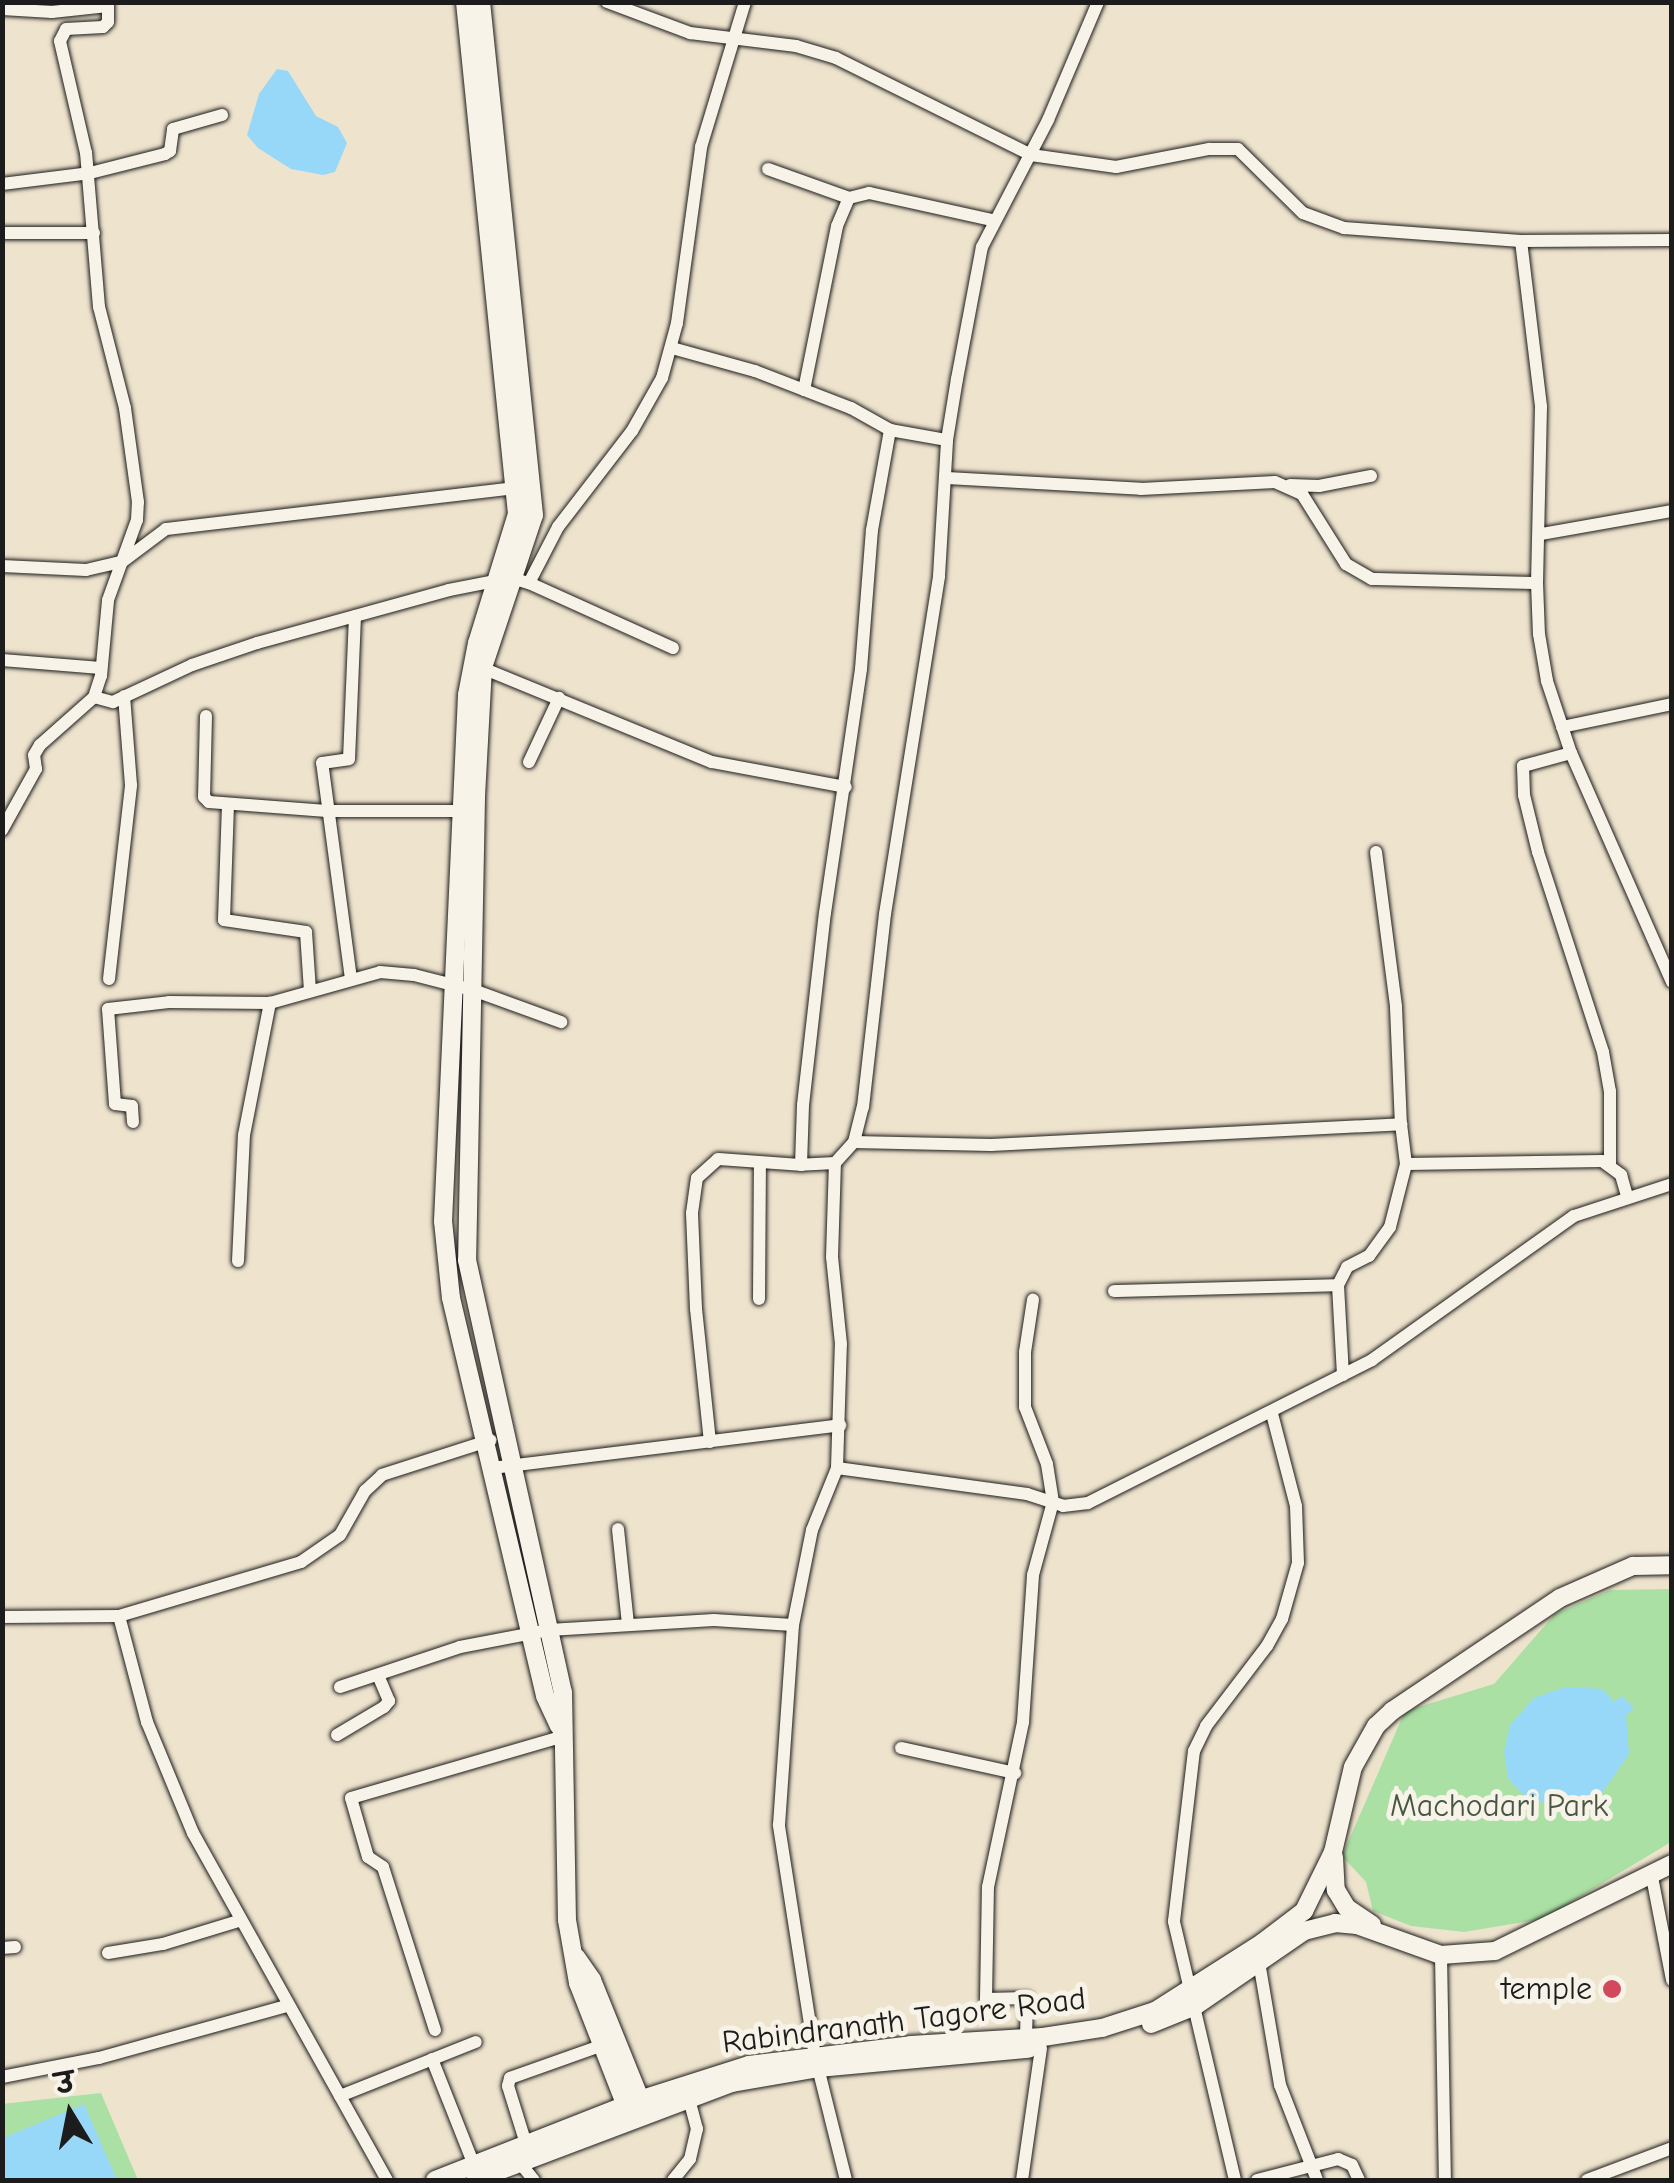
<!DOCTYPE html>
<html>
<head>
<meta charset="utf-8">
<style>
	body { margin:0 }
	#map { position:relative; width:1674px; height:2183px; overflow:hidden; background:#eee3cd; font-family:"Comic Neue","Playpen Sans Deva",sans-serif }
	div>[style] { position:absolute }
	[style*='--x'] { left:calc(var(--x)*1px); top:calc(var(--y)*1px); width:calc(var(--w)*1px); rotate:calc(var(--a)*1deg) }
	.green>* { inset:0; background:#aae0a3 }
	.water>* { inset:0; background:#97d8f9 }
	.roads { filter:drop-shadow(0 0 2px #1c1c1c) drop-shadow(0 0 2px #1c1c1c) }
	.street>* { height:12px; margin:-6px; padding:0 6px; transform-origin:6px; border-radius:6px; background:#f7f3e8 }
	.secondary>* { height:18px; margin:-9px; padding:0 9px; transform-origin:9px; border-radius:9px; background:#f7f3e8 }
	.dots>* { width:28px; height:28px; translate:-50% -50%; box-sizing:border-box; border:5px solid #f7f3e8; border-radius:50% }
	span { translate:-50% -50%; white-space:nowrap; text-align:center; line-height:1.15; -webkit-text-stroke:10px #f7f3e8; paint-order:stroke }
	.park-label { font-size:32px; color:#475744 }
	.poi-label { font-size:32px; color:#1c1c1c }
	.right { translate:-100% -50%; text-align:right }
	.street-label { font-size:32px; color:#1c1c1c }
	.frame { position:absolute; inset:0; border:5px solid #1c1c1c; pointer-events:none }
	.north { position:absolute; left:20px; top:2063px; width:100px; height:100px; -webkit-text-stroke:8px #f7f3e8; paint-order:stroke; rotate:350deg; font-size:28px; font-weight:700; line-height:40px; text-align:center; color:#1c1c1c }
	.north::after { content:''; display:block; margin:auto; width:35px; height:45px; background:#1c1c1c; clip-path:polygon(50% 0,100% 100%,50% 72%,0 100%) }
</style>
</head>
<body>
<div id="map">
	<div class="green">
		<i style="clip-path:polygon(1671px 1589px,1671px 1842px,1543px 1919px,1464px 1932px,1411px 1926px,1373px 1911px,1366px 1882px,1342px 1856px,1405px 1711px,1494px 1684px,1555px 1614px,1610px 1590px)"></i>
		<i style="clip-path:polygon(101px 2093px,138px 2180px,3px 2180px,2px 2104px)"></i>
	</div>
	<div class="water">
		<i style="clip-path:polygon(277px 69px,288px 71px,316px 116px,338px 127px,347px 143px,335px 172px,323px 175px,291px 169px,258px 148px,247px 135px,259px 94px)"></i>
		<i style="clip-path:polygon(1565px 1687px,1603px 1689px,1614px 1702px,1622px 1696px,1634px 1708px,1626px 1715px,1629px 1754px,1602px 1793px,1549px 1804px,1526px 1798px,1508px 1778px,1504px 1752px,1510px 1725px,1534px 1698px)"></i>
		<i style="clip-path:polygon(84px 2104px,117px 2180px,3px 2180px,3px 2138px)"></i>
	</div>
	<div class="roads">
		<div class="street">
			<i style="--x:607;--y:2;--w:89;--a:20.5"></i>
			<i style="--x:690;--y:33;--w:107;--a:7"></i>
			<i style="--x:796;--y:46;--w:42;--a:16.7"></i>
			<i style="--x:836;--y:58;--w:218;--a:26.4"></i>
			<i style="--x:1031;--y:155;--w:86;--a:8"></i>
			<i style="--x:1116;--y:167;--w:95;--a:-11"></i>
			<i style="--x:1209;--y:149;--w:29;--a:0"></i>
			<i style="--x:1238;--y:149;--w:91;--a:44.6"></i>
			<i style="--x:1303;--y:213;--w:44;--a:20.1"></i>
			<i style="--x:1344;--y:228;--w:177;--a:4.2"></i>
			<i style="--x:1521;--y:241;--w:151;--a:-0.4"></i>
			<i style="--x:2;--y:9;--w:50;--a:3.4"></i>
			<i style="--x:52;--y:12;--w:56;--a:-6.1"></i>
			<i style="--x:768;--y:169;--w:86;--a:19.7"></i>
			<i style="--x:2;--y:184;--w:89;--a:-7.1"></i>
			<i style="--x:90;--y:173;--w:77;--a:-14.2"></i>
			<i style="--x:165;--y:154;--w:6;--a:-31"></i>
			<i style="--x:170;--y:151;--w:22;--a:-82"></i>
			<i style="--x:173;--y:129;--w:51;--a:-15.9"></i>
			<i style="--x:2;--y:233;--w:92;--a:0"></i>
			<i style="--x:1521;--y:241;--w:167;--a:83.1"></i>
			<i style="--x:1541;--y:407;--w:176;--a:91.3"></i>
			<i style="--x:1537;--y:583;--w:51;--a:87.8"></i>
			<i style="--x:1539;--y:634;--w:48;--a:80.3"></i>
			<i style="--x:1547;--y:681;--w:76;--a:71.6"></i>
			<i style="--x:1571;--y:753;--w:250;--a:66.2"></i>
			<i style="--x:672;--y:348;--w:86;--a:15.5"></i>
			<i style="--x:755;--y:371;--w:103;--a:21.1"></i>
			<i style="--x:851;--y:408;--w:45;--a:29.4"></i>
			<i style="--x:890;--y:430;--w:58;--a:10"></i>
			<i style="--x:804;--y:390;--w:167;--a:-78.6"></i>
			<i style="--x:837;--y:226;--w:30;--a:-67"></i>
			<i style="--x:849;--y:198;--w:21;--a:-14"></i>
			<i style="--x:869;--y:193;--w:126;--a:12.4"></i>
			<i style="--x:947;--y:478;--w:194;--a:3.2"></i>
			<i style="--x:1141;--y:489;--w:134;--a:-3"></i>
			<i style="--x:1275;--y:482;--w:30;--a:24"></i>
			<i style="--x:1302;--y:494;--w:83;--a:57.8"></i>
			<i style="--x:1346;--y:564;--w:30;--a:30"></i>
			<i style="--x:1372;--y:579;--w:165;--a:1.4"></i>
			<i style="--x:1290;--y:485;--w:29;--a:2"></i>
			<i style="--x:1319;--y:486;--w:53;--a:-10.9"></i>
			<i style="--x:1541;--y:534;--w:133;--a:-10"></i>
			<i style="--x:2;--y:566;--w:84;--a:2.7"></i>
			<i style="--x:86;--y:570;--w:37;--a:-13"></i>
			<i style="--x:122;--y:562;--w:55;--a:-36.9"></i>
			<i style="--x:166;--y:529;--w:350;--a:-6.7"></i>
			<i style="--x:529;--y:583;--w:158;--a:24.3"></i>
			<i style="--x:2;--y:660;--w:99;--a:4.6"></i>
			<i style="--x:475;--y:665;--w:256;--a:22.3"></i>
			<i style="--x:712;--y:762;--w:136;--a:10.6"></i>
			<i style="--x:94;--y:697;--w:22;--a:-72"></i>
			<i style="--x:101;--y:676;--w:76;--a:-84.7"></i>
			<i style="--x:108;--y:600;--w:85;--a:-70.1"></i>
			<i style="--x:137;--y:520;--w:18;--a:-87"></i>
			<i style="--x:138;--y:502;--w:95;--a:-97.9"></i>
			<i style="--x:125;--y:408;--w:104;--a:-104.4"></i>
			<i style="--x:99;--y:307;--w:155;--a:-94.8"></i>
			<i style="--x:86;--y:153;--w:115;--a:-103.1"></i>
			<i style="--x:60;--y:41;--w:13;--a:-63"></i>
			<i style="--x:66;--y:29;--w:37;--a:-3"></i>
			<i style="--x:103;--y:27;--w:7;--a:-45"></i>
			<i style="--x:108;--y:22;--w:20;--a:-90"></i>
			<i style="--x:206;--y:716;--w:81;--a:91.4"></i>
			<i style="--x:204;--y:797;--w:7;--a:45"></i>
			<i style="--x:209;--y:802;--w:118;--a:4.4"></i>
			<i style="--x:327;--y:811;--w:134;--a:0"></i>
			<i style="--x:1562;--y:727;--w:112;--a:-11.8"></i>
			<i style="--x:1571;--y:753;--w:50;--a:164.8"></i>
			<i style="--x:1523;--y:766;--w:29;--a:88"></i>
			<i style="--x:1524;--y:795;--w:59;--a:76.2"></i>
			<i style="--x:1538;--y:852;--w:210;--a:72"></i>
			<i style="--x:1603;--y:1052;--w:40;--a:80"></i>
			<i style="--x:1610;--y:1091;--w:72;--a:90"></i>
			<i style="--x:529;--y:762;--w:71;--a:-64.9"></i>
			<i style="--x:228;--y:805;--w:115;--a:92"></i>
			<i style="--x:224;--y:920;--w:83;--a:8.3"></i>
			<i style="--x:306;--y:932;--w:59;--a:86.1"></i>
			<i style="--x:2;--y:830;--w:70;--a:-60.9"></i>
			<i style="--x:36;--y:769;--w:14;--a:-98"></i>
			<i style="--x:34;--y:755;--w:12;--a:-59"></i>
			<i style="--x:40;--y:745;--w:72;--a:-41.6"></i>
			<i style="--x:94;--y:697;--w:20;--a:15"></i>
			<i style="--x:113;--y:702;--w:87;--a:-25.1"></i>
			<i style="--x:192;--y:665;--w:69;--a:-18.7"></i>
			<i style="--x:257;--y:643;--w:199;--a:-15.4"></i>
			<i style="--x:449;--y:590;--w:63;--a:-11"></i>
			<i style="--x:511;--y:578;--w:19;--a:16"></i>
			<i style="--x:529;--y:583;--w:63;--a:-62.6"></i>
			<i style="--x:558;--y:527;--w:121;--a:-52.4"></i>
			<i style="--x:632;--y:431;--w:61;--a:-60.5"></i>
			<i style="--x:662;--y:378;--w:57;--a:-74.7"></i>
			<i style="--x:677;--y:323;--w:178;--a:-82.2"></i>
			<i style="--x:701;--y:147;--w:152;--a:-73.1"></i>
			<i style="--x:1376;--y:852;--w:156;--a:82.6"></i>
			<i style="--x:1396;--y:1007;--w:117;--a:87.6"></i>
			<i style="--x:109;--y:979;--w:195;--a:-83.5"></i>
			<i style="--x:131;--y:785;--w:89;--a:-94.5"></i>
			<i style="--x:351;--y:979;--w:218;--a:-97.6"></i>
			<i style="--x:322;--y:763;--w:27;--a:-8"></i>
			<i style="--x:349;--y:759;--w:143;--a:-87.6"></i>
			<i style="--x:133;--y:1122;--w:16;--a:-94"></i>
			<i style="--x:132;--y:1106;--w:17;--a:-173"></i>
			<i style="--x:115;--y:1104;--w:95;--a:-94.2"></i>
			<i style="--x:108;--y:1009;--w:61;--a:-6.5"></i>
			<i style="--x:169;--y:1002;--w:101;--a:0.6"></i>
			<i style="--x:270;--y:1003;--w:114;--a:-15.7"></i>
			<i style="--x:380;--y:972;--w:34;--a:5"></i>
			<i style="--x:414;--y:975;--w:61;--a:14.3"></i>
			<i style="--x:473;--y:990;--w:94;--a:20"></i>
			<i style="--x:854;--y:1142;--w:137;--a:1.3"></i>
			<i style="--x:991;--y:1145;--w:411;--a:-2.9"></i>
			<i style="--x:1401;--y:1124;--w:40;--a:82.9"></i>
			<i style="--x:1406;--y:1164;--w:196;--a:-0.9"></i>
			<i style="--x:1602;--y:1161;--w:24;--a:36"></i>
			<i style="--x:1621;--y:1175;--w:22;--a:74"></i>
			<i style="--x:835;--y:1163;--w:34;--a:177"></i>
			<i style="--x:801;--y:1165;--w:60;--a:-88.1"></i>
			<i style="--x:803;--y:1105;--w:193;--a:-83.5"></i>
			<i style="--x:825;--y:913;--w:247;--a:-81.6"></i>
			<i style="--x:861;--y:669;--w:139;--a:-85.5"></i>
			<i style="--x:872;--y:530;--w:102;--a:-79.8"></i>
			<i style="--x:238;--y:1261;--w:126;--a:-87.3"></i>
			<i style="--x:244;--y:1135;--w:135;--a:-78.9"></i>
			<i style="--x:1114;--y:1291;--w:224;--a:-1.5"></i>
			<i style="--x:759;--y:1299;--w:136;--a:-89.6"></i>
			<i style="--x:1343;--y:1375;--w:90;--a:-93.2"></i>
			<i style="--x:1338;--y:1285;--w:20;--a:-63"></i>
			<i style="--x:1347;--y:1267;--w:25;--a:-27"></i>
			<i style="--x:1369;--y:1256;--w:36;--a:-54"></i>
			<i style="--x:1390;--y:1227;--w:65;--a:-75.7"></i>
			<i style="--x:710;--y:1442;--w:134;--a:-96"></i>
			<i style="--x:696;--y:1309;--w:96;--a:-92.4"></i>
			<i style="--x:692;--y:1213;--w:35;--a:-82"></i>
			<i style="--x:697;--y:1178;--w:28;--a:-42"></i>
			<i style="--x:718;--y:1159;--w:83;--a:4.1"></i>
			<i style="--x:492;--y:1468;--w:351;--a:-7"></i>
			<i style="--x:837;--y:1468;--w:124;--a:-88.2"></i>
			<i style="--x:841;--y:1344;--w:87;--a:-95.9"></i>
			<i style="--x:832;--y:1257;--w:94;--a:-88.2"></i>
			<i style="--x:835;--y:1163;--w:28;--a:-48"></i>
			<i style="--x:854;--y:1142;--w:36;--a:-76"></i>
			<i style="--x:863;--y:1107;--w:194;--a:-83.5"></i>
			<i style="--x:885;--y:914;--w:342;--a:-80.9"></i>
			<i style="--x:939;--y:576;--w:136;--a:-86.6"></i>
			<i style="--x:947;--y:440;--w:62;--a:-80.7"></i>
			<i style="--x:957;--y:379;--w:134;--a:-79.3"></i>
			<i style="--x:982;--y:247;--w:143;--a:-62.5"></i>
			<i style="--x:1048;--y:120;--w:128;--a:-67"></i>
			<i style="--x:618;--y:1529;--w:96;--a:84"></i>
			<i style="--x:119;--y:1616;--w:110;--a:75.2"></i>
			<i style="--x:147;--y:1722;--w:120;--a:67.5"></i>
			<i style="--x:193;--y:1833;--w:398;--a:60.8"></i>
			<i style="--x:2;--y:1617;--w:117;--a:-0.5"></i>
			<i style="--x:119;--y:1616;--w:190;--a:-16.5"></i>
			<i style="--x:301;--y:1562;--w:47;--a:-34.7"></i>
			<i style="--x:340;--y:1535;--w:51;--a:-60.4"></i>
			<i style="--x:365;--y:1491;--w:23;--a:-43"></i>
			<i style="--x:382;--y:1475;--w:114;--a:-17.8"></i>
			<i style="--x:340;--y:1687;--w:126;--a:-18.4"></i>
			<i style="--x:460;--y:1647;--w:91;--a:-10.8"></i>
			<i style="--x:549;--y:1630;--w:165;--a:-3.5"></i>
			<i style="--x:714;--y:1620;--w:79;--a:3.6"></i>
			<i style="--x:337;--y:1735;--w:55;--a:-30.8"></i>
			<i style="--x:384;--y:1707;--w:8;--a:-50"></i>
			<i style="--x:389;--y:1701;--w:26;--a:-113"></i>
			<i style="--x:901;--y:1748;--w:117;--a:12.4"></i>
			<i style="--x:1652;--y:1877;--w:105;--a:79"></i>
			<i style="--x:2;--y:1948;--w:13;--a:-4"></i>
			<i style="--x:108;--y:1953;--w:56;--a:-9.3"></i>
			<i style="--x:163;--y:1944;--w:78;--a:-17"></i>
			<i style="--x:1441;--y:1955;--w:225;--a:89"></i>
			<i style="--x:1259;--y:1962;--w:125;--a:80.3"></i>
			<i style="--x:1280;--y:2085;--w:102;--a:68.7"></i>
			<i style="--x:435;--y:2030;--w:171;--a:-107.7"></i>
			<i style="--x:383;--y:1867;--w:18;--a:-146"></i>
			<i style="--x:368;--y:1857;--w:61;--a:-106.1"></i>
			<i style="--x:351;--y:1798;--w:222;--a:-16.2"></i>
			<i style="--x:1026;--y:2038;--w:40;--a:-88.6"></i>
			<i style="--x:1027;--y:1998;--w:41;--a:178.6"></i>
			<i style="--x:986;--y:1999;--w:112;--a:-89"></i>
			<i style="--x:988;--y:1887;--w:169;--a:-78"></i>
			<i style="--x:1023;--y:1722;--w:147;--a:-86.1"></i>
			<i style="--x:1033;--y:1575;--w:76;--a:-74.7"></i>
			<i style="--x:1053;--y:1502;--w:38;--a:-99"></i>
			<i style="--x:1047;--y:1464;--w:61;--a:-111.1"></i>
			<i style="--x:1025;--y:1407;--w:55;--a:-90"></i>
			<i style="--x:1025;--y:1352;--w:53;--a:-81.3"></i>
			<i style="--x:432;--y:2059;--w:114;--a:68.4"></i>
			<i style="--x:2;--y:2077;--w:99;--a:-11.1"></i>
			<i style="--x:99;--y:2058;--w:195;--a:-15.5"></i>
			<i style="--x:340;--y:2096;--w:146;--a:-21.7"></i>
			<i style="--x:527;--y:2147;--w:64;--a:-107.3"></i>
			<i style="--x:508;--y:2086;--w:8;--a:-76"></i>
			<i style="--x:510;--y:2078;--w:99;--a:-19.5"></i>
			<i style="--x:520;--y:2163;--w:22;--a:51"></i>
			<i style="--x:673;--y:2180;--w:27;--a:-51"></i>
			<i style="--x:690;--y:2159;--w:31;--a:-77"></i>
			<i style="--x:697;--y:2129;--w:34;--a:-105"></i>
			<i style="--x:846;--y:2180;--w:128;--a:-104"></i>
			<i style="--x:815;--y:2056;--w:234;--a:-98.9"></i>
			<i style="--x:779;--y:1825;--w:200;--a:-86"></i>
			<i style="--x:793;--y:1625;--w:97;--a:-78.7"></i>
			<i style="--x:812;--y:1530;--w:67;--a:-68"></i>
			<i style="--x:837;--y:1468;--w:192;--a:7.8"></i>
			<i style="--x:1027;--y:1494;--w:38;--a:18"></i>
			<i style="--x:1063;--y:1506;--w:25;--a:-7"></i>
			<i style="--x:1088;--y:1503;--w:318;--a:-26.7"></i>
			<i style="--x:1372;--y:1360;--w:248;--a:-35.5"></i>
			<i style="--x:1574;--y:1216;--w:103;--a:-18.1"></i>
			<i style="--x:1022;--y:2180;--w:133;--a:-81.8"></i>
			<i style="--x:1235;--y:2180;--w:266;--a:-103.3"></i>
			<i style="--x:1174;--y:1921;--w:171;--a:-83.3"></i>
			<i style="--x:1194;--y:1751;--w:28;--a:-64"></i>
			<i style="--x:1206;--y:1726;--w:101;--a:-52.7"></i>
			<i style="--x:1267;--y:1646;--w:31;--a:-61"></i>
			<i style="--x:1282;--y:1619;--w:58;--a:-74.1"></i>
			<i style="--x:1298;--y:1563;--w:57;--a:-92"></i>
			<i style="--x:1296;--y:1506;--w:95;--a:-104.6"></i>
			<i style="--x:1257;--y:2180;--w:84;--a:-14.5"></i>
			<i style="--x:1338;--y:2159;--w:15;--a:23"></i>
			<i style="--x:1352;--y:2165;--w:17;--a:65"></i>
			<i style="--x:1587;--y:2180;--w:91;--a:-20.6"></i>
		</div>
		<div class="secondary">
			<i style="--x:465;--y:2;--w:515;--a:84.2"></i>
			<i style="--x:517;--y:514;--w:135;--a:107.2"></i>
			<i style="--x:477;--y:643;--w:53;--a:100.9"></i>
			<i style="--x:467;--y:695;--w:527;--a:92.61"></i>
			<i style="--x:443;--y:1221;--w:77;--a:84.1"></i>
			<i style="--x:451;--y:1298;--w:409;--a:76.7"></i>
			<i style="--x:545;--y:1696;--w:33;--a:65"></i>
			<i style="--x:481;--y:2;--w:516;--a:84.1"></i>
			<i style="--x:534;--y:515;--w:160;--a:108.5"></i>
			<i style="--x:483;--y:667;--w:130;--a:93.1"></i>
			<i style="--x:476;--y:797;--w:463;--a:91.1"></i>
			<i style="--x:467;--y:1260;--w:443;--a:77.5"></i>
			<i style="--x:563;--y:1692;--w:228;--a:89"></i>
			<i style="--x:567;--y:1920;--w:64;--a:80.1"></i>
			<i style="--x:578;--y:1983;--w:146;--a:68.7"></i>
			<i style="--x:1334;--y:1857;--w:33;--a:87"></i>
			<i style="--x:1336;--y:1890;--w:21;--a:59"></i>
			<i style="--x:1347;--y:1908;--w:30;--a:34"></i>
			<i style="--x:576;--y:1957;--w:28;--a:55"></i>
			<i style="--x:592;--y:1980;--w:141;--a:68"></i>
			<i style="--x:1151;--y:2024;--w:48;--a:-22.2"></i>
			<i style="--x:1195;--y:2006;--w:132;--a:-34.5"></i>
			<i style="--x:1304;--y:1931;--w:32;--a:-14"></i>
			<i style="--x:1335;--y:1923;--w:22;--a:5"></i>
			<i style="--x:1357;--y:1925;--w:89;--a:19.7"></i>
			<i style="--x:1441;--y:1955;--w:54;--a:-4.2"></i>
			<i style="--x:1495;--y:1951;--w:197;--a:-26.2"></i>
			<i style="--x:435;--y:2180;--w:222;--a:-21.4"></i>
			<i style="--x:642;--y:2099;--w:112;--a:-17.6"></i>
			<i style="--x:749;--y:2065;--w:163;--a:-7"></i>
			<i style="--x:911;--y:2045;--w:132;--a:-3.5"></i>
			<i style="--x:1043;--y:2037;--w:60;--a:-8.7"></i>
			<i style="--x:1102;--y:2028;--w:56;--a:-17.8"></i>
			<i style="--x:1155;--y:2011;--w:127;--a:-32.4"></i>
			<i style="--x:1262;--y:1943;--w:53;--a:-37.3"></i>
			<i style="--x:1304;--y:1911;--w:66;--a:-63.8"></i>
			<i style="--x:1333;--y:1852;--w:87;--a:-76.8"></i>
			<i style="--x:1353;--y:1767;--w:47;--a:-60.7"></i>
			<i style="--x:1376;--y:1726;--w:22;--a:-43"></i>
			<i style="--x:1392;--y:1711;--w:202;--a:-33.9"></i>
			<i style="--x:1560;--y:1598;--w:80;--a:-23.7"></i>
			<i style="--x:1633;--y:1566;--w:39;--a:-1"></i>
			<i style="--x:475;--y:2180;--w:275;--a:-20.7"></i>
			<i style="--x:732;--y:2083;--w:87;--a:-9.9"></i>
			<i style="--x:818;--y:2068;--w:211;--a:-5.2"></i>
		</div>
	</div>
	<div class="dots">
		<i style="left:1612px;top:1989px;background:#d1495b"></i>
	</div>
	<div class="park-label">
		<span style="left:1499px;top:1806px">Machodari Park</span>
	</div>
	<div class="poi-label">
		<span class="right" style="left:1592px;top:1989px">temple</span>
	</div>
	<div class="street-label">
		<span style="left:904px;top:2021px;rotate:-7deg">Rabindranath Tagore Road</span>
	</div>
	<div class="frame"></div>
	<div class="north">उ</div>
</div>
</body>
</html>
